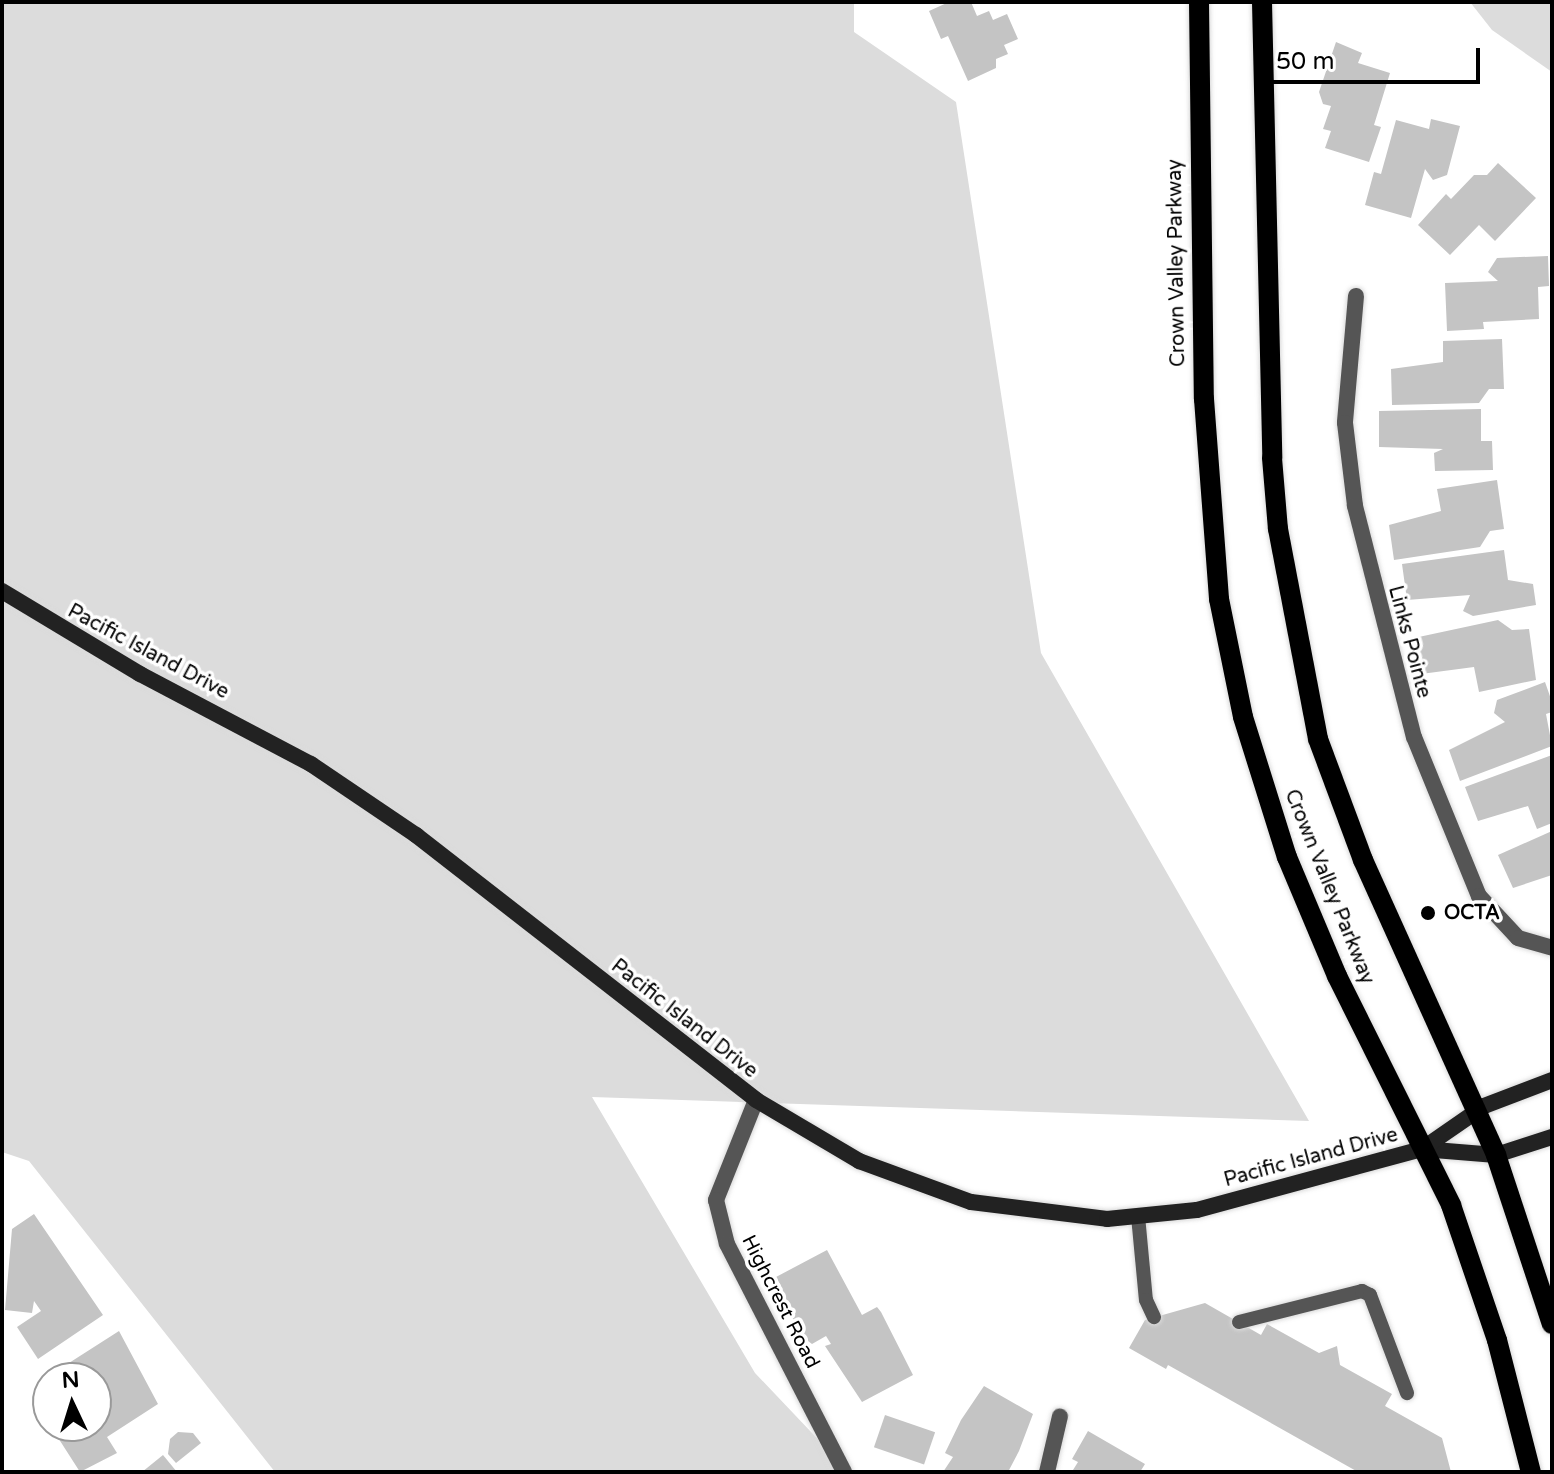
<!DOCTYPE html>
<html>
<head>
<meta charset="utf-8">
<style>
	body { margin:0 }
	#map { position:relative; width:1554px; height:1474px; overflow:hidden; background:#fff; font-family:"Varela Round",sans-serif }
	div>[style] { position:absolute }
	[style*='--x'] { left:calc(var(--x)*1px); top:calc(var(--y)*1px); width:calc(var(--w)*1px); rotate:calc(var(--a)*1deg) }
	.green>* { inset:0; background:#dcdcdc }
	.building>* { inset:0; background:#c4c4c4; transform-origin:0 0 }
	.roads { filter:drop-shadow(0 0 2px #dbdbdb) drop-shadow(0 0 2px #dbdbdb) }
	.service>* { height:14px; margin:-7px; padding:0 7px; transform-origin:7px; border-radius:7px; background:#555 }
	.minor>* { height:16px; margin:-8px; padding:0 8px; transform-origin:8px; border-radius:8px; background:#555 }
	.secondary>* { height:16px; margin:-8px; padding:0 8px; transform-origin:8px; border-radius:8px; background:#222 }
	.primary>* { height:20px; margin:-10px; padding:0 10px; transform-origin:10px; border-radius:10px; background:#000 }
	.dots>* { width:22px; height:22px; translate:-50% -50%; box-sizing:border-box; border:4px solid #fff; border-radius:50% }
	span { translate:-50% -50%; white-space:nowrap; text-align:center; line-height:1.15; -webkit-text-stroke:7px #fff; paint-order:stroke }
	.street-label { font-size:20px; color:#000 }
	.poi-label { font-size:20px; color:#000; font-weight:700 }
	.left { translate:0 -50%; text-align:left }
	.frame { position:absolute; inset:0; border:4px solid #000; pointer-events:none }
	.north { position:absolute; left:32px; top:1362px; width:80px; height:80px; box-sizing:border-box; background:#fff; border:2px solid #999; border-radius:50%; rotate:356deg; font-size:22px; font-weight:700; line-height:32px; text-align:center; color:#000 }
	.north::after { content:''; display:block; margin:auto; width:28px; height:36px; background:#000; clip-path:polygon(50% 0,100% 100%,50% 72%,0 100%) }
	.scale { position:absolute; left:1262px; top:48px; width:218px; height:36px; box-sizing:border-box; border:4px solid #000; border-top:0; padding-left:10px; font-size:24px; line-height:28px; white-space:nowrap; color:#000; -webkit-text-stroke:6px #fff; paint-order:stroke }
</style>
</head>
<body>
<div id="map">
	<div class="green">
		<i style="clip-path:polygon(2px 2px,854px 2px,854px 32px,956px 102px,1041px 653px,1309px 1121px,592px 1097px,755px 1373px,849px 1472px,275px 1472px,29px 1161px,2px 1152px)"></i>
		<i style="clip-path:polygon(1470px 2px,1552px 2px,1552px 72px,1492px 30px)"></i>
	</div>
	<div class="building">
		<i style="clip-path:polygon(949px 2px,971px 2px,977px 16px,989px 11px,993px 20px,1007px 14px,1018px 39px,1004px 45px,1008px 54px,996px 59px,996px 68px,968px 81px,948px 36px,941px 39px,929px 11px)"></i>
		<i style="clip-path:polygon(1336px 42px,1362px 53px,1358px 63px,1390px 73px,1374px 125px,1381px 127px,1369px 162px,1325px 148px,1331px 131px,1323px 129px,1331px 106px,1323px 104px,1319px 92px)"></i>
		<i style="clip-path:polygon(1431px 119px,1460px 126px,1447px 175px,1433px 180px,1425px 169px,1411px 218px,1365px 205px,1374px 172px,1381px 174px,1396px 120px,1429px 129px)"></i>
		<i style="clip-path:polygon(1498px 163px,1536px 198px,1495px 241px,1479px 225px,1450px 255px,1418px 225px,1446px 194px,1451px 199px,1474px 175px,1487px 175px)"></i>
		<i style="clip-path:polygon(1548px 256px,1549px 286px,1538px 287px,1539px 319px,1483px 322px,1484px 329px,1447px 331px,1445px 283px,1498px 281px,1488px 272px,1497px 258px)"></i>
		<i style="clip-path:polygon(1502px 339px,1504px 389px,1489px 389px,1479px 403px,1392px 405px,1391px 369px,1443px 362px,1443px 341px)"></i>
		<i style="clip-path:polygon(1481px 409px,1481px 441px,1492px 441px,1493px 470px,1435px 471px,1434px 453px,1443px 449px,1379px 447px,1379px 411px)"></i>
		<i style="clip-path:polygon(1497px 480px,1504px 529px,1490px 531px,1480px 547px,1394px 560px,1389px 525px,1441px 511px,1437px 489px)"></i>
		<i style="clip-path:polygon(1504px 550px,1508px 580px,1533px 584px,1536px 605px,1473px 616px,1463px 611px,1470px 595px,1407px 600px,1402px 564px)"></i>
		<i style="clip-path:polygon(1498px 620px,1512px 630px,1529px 629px,1536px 680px,1479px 692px,1474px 667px,1421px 674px,1414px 638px)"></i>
		<i style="clip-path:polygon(1545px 682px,1552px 702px,1552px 712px,1546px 714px,1552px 746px,1460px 781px,1449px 750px,1505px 722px,1494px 713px,1497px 700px)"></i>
		<i style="clip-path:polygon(1552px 755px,1552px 823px,1537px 829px,1528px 806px,1478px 821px,1465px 787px)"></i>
		<i style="clip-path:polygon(1552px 831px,1552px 875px,1513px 888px,1498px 855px)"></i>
		<i style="clip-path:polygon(34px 1214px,103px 1315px,38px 1359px,17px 1327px,41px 1311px,34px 1301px,32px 1313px,5px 1310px,12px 1229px)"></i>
		<i style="clip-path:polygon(827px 1250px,862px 1315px,877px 1307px,881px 1312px,913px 1375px,862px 1402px,825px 1346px,831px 1344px,826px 1336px,812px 1344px,804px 1338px,776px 1289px,781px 1286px,776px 1277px)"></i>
		<i style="clip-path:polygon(1205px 1303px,1261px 1335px,1267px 1324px,1319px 1353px,1337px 1346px,1340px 1365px,1392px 1394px,1385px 1406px,1442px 1438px,1451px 1472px,1358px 1472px,1168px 1365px,1166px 1369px,1129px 1348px,1145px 1320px)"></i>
		<i style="clip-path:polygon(119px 1331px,158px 1404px,107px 1437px,117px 1453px,80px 1472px,55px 1433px,66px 1426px,96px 1426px,96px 1378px,63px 1378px,58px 1370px)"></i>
		<i style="clip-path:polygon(984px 1386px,1033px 1414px,1019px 1451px,1008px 1472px,943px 1472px,953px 1457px,945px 1453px,961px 1420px)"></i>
		<i style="left:885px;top:1415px;width:53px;height:34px;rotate:19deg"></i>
		<i style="clip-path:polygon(1088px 1431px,1145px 1464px,1140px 1472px,1073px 1470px,1078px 1462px,1072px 1459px)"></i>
		<i style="clip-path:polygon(178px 1432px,193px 1433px,201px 1443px,176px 1463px,168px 1454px,170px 1439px)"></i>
		<i style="clip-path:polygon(163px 1455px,177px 1472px,142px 1472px)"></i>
	</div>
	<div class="roads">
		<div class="service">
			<i style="--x:1138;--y:1216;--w:84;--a:84.6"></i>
			<i style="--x:1146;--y:1300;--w:19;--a:65"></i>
			<i style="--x:1239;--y:1322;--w:127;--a:-14.1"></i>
			<i style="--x:1362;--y:1291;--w:9;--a:27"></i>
			<i style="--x:1370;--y:1295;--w:105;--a:69.3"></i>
		</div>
		<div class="minor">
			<i style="--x:1356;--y:296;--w:127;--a:95"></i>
			<i style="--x:1345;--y:423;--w:84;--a:83.1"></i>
			<i style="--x:1355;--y:506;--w:238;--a:75.7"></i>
			<i style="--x:1414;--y:737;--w:172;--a:67.8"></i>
			<i style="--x:1479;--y:896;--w:57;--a:47.1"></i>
			<i style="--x:1518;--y:938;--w:35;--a:16"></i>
			<i style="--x:756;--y:1100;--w:108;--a:111.8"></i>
			<i style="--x:716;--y:1200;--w:45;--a:76"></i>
			<i style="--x:727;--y:1244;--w:256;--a:62.8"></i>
			<i style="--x:1047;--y:1472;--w:57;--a:-76.9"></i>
		</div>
		<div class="secondary">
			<i style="--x:2;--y:591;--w:161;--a:31"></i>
			<i style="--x:140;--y:674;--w:193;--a:27.8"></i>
			<i style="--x:311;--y:764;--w:127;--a:34.1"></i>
			<i style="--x:416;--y:835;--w:431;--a:37.9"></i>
			<i style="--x:756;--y:1100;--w:120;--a:30.6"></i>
			<i style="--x:859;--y:1161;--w:119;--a:20.1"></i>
			<i style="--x:971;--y:1202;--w:137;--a:7.1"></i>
			<i style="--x:1107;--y:1219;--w:90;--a:-5.7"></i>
			<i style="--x:1197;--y:1210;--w:233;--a:-15.2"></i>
			<i style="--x:1422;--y:1149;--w:74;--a:4.6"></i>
			<i style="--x:1496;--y:1155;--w:59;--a:-17.8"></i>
			<i style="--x:1422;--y:1149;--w:75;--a:-34.7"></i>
			<i style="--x:1484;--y:1106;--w:73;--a:-20.9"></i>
		</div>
		<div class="primary">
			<i style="--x:1199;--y:2;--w:397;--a:89.3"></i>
			<i style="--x:1204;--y:399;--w:201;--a:85.7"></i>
			<i style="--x:1219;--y:599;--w:120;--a:78.5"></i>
			<i style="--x:1243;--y:717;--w:147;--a:72.6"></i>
			<i style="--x:1287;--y:857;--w:129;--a:67.2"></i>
			<i style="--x:1337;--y:976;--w:256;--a:63.5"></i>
			<i style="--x:1451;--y:1205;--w:143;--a:71.2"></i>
			<i style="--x:1497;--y:1340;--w:136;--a:75.6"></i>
			<i style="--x:1262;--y:2;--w:456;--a:88.7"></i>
			<i style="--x:1272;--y:458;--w:71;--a:85.2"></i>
			<i style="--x:1278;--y:529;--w:214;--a:79.2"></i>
			<i style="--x:1318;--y:739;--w:129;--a:69.6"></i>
			<i style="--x:1363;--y:860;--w:324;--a:65.7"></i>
			<i style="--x:1496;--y:1155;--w:178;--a:71.7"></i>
		</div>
	</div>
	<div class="dots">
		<i style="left:1428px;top:913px;background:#000"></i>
	</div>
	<div class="street-label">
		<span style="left:1177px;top:263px;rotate:-91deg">Crown Valley Parkway</span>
		<span style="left:1409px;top:642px;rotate:75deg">Links Pointe</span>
		<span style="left:148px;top:652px;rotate:28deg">Pacific Island Drive</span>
		<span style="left:1329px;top:887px;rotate:68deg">Crown Valley Parkway</span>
		<span style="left:684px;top:1019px;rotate:38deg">Pacific Island Drive</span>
		<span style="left:1311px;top:1158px;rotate:-15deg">Pacific Island Drive</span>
		<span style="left:780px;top:1302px;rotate:63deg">Highcrest Road</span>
	</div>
	<div class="poi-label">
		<span class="left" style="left:1444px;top:913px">OCTA</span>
	</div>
	<div class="frame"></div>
	<div class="north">N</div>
	<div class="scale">50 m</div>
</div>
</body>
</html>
